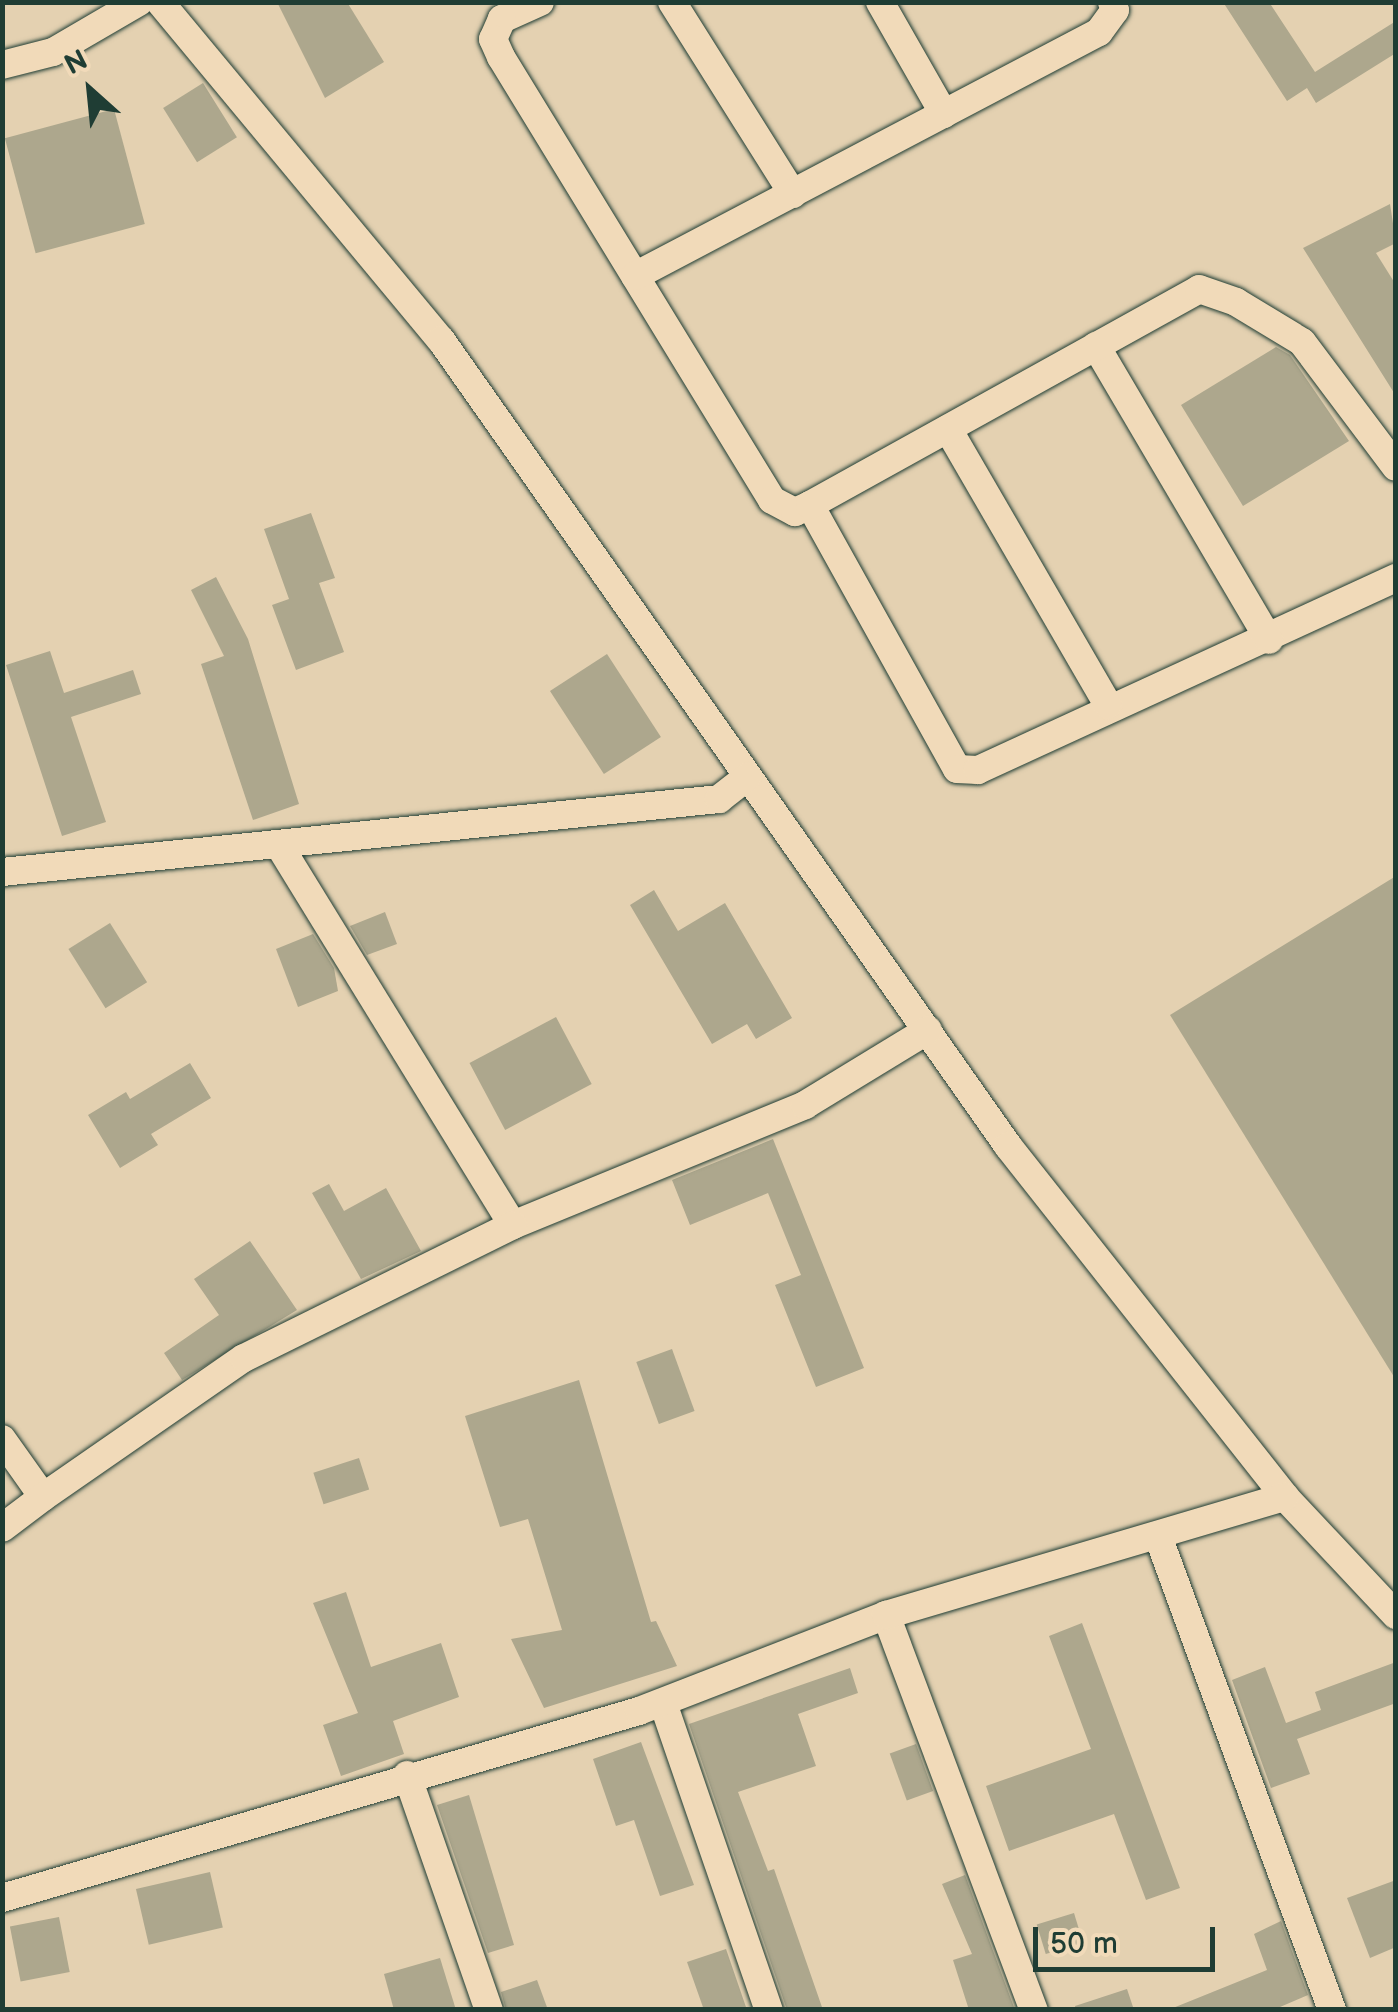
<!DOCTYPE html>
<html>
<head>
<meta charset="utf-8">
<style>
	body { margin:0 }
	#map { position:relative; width:1398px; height:2012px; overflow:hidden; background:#e4d1b1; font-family:"Balsamiq Sans",sans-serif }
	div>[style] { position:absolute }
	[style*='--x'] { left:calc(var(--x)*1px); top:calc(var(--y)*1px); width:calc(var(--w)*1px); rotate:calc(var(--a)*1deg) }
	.building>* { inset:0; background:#ada78d; transform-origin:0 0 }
	.roads { filter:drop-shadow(0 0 2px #1f3d34) drop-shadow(0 0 2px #1f3d34) }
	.minor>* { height:28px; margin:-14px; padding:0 14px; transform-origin:14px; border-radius:14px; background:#f1dab9 }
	span { translate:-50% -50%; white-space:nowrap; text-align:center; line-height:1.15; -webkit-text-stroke:8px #f1dab9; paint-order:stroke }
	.frame { position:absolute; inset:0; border:5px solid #1f3d34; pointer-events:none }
	.north { position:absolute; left:40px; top:40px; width:100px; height:100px; -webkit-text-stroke:8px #f1dab9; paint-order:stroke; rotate:333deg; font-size:28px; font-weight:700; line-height:40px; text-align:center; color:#1f3d34 }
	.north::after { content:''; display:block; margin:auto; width:35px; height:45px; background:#1f3d34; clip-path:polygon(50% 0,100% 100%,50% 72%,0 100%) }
	.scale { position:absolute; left:1033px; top:1927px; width:182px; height:45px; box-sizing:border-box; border:5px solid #1f3d34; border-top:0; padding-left:12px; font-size:30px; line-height:35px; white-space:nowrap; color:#1f3d34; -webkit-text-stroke:8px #f1dab9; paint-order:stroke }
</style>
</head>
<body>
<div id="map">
	<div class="building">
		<i style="clip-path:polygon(277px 2px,347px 2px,384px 62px,325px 98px)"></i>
		<i style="clip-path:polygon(1223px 2px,1269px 2px,1315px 72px,1396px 21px,1396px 53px,1316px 103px,1307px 88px,1287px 101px)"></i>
		<i style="left:203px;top:83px;width:64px;height:47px;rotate:58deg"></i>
		<i style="left:114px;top:109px;width:119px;height:113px;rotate:75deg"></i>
		<i style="clip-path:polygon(1390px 204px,1396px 243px,1376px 253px,1396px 285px,1396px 396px,1303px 248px)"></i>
		<i style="clip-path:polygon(1276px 347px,1290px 355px,1349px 441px,1243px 506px,1181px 405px)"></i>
		<i style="clip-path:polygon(311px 513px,335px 578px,319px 583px,344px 652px,296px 670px,272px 605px,289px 599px,264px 529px)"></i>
		<i style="clip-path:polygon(216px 577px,248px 639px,299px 804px,253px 820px,201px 664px,224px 656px,191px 590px)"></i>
		<i style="clip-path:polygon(50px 651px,64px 693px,133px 670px,141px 694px,71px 717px,106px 822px,62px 836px,6px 665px)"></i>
		<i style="left:607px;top:654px;width:99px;height:68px;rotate:57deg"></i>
		<i style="clip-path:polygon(1396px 876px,1396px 1380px,1170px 1015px)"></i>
		<i style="clip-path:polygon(654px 890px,678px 931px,725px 903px,792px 1018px,756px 1039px,747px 1024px,712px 1044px,630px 905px)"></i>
		<i style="clip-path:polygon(385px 912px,397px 944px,367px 955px,350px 926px)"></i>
		<i style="left:110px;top:923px;width:70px;height:49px;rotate:58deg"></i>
		<i style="clip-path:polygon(313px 934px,334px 968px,338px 991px,298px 1007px,276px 949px)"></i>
		<i style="left:556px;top:1017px;width:76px;height:98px;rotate:62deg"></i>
		<i style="clip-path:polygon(190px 1063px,211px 1098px,151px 1134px,158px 1145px,120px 1168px,88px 1115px,126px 1092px,130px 1099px)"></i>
		<i style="clip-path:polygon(773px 1139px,864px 1368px,816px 1387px,775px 1285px,801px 1275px,768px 1193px,690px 1225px,672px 1180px)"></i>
		<i style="clip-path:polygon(329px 1184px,344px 1211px,386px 1188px,421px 1251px,361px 1279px,312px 1193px)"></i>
		<i style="clip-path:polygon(250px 1241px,297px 1310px,182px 1380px,164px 1353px,219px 1315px,194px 1279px)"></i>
		<i style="left:672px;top:1349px;width:66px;height:38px;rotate:70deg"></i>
		<i style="clip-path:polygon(579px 1380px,651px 1622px,656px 1621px,677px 1666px,544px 1708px,511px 1639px,562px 1630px,528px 1519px,500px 1527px,465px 1416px)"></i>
		<i style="left:359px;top:1458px;width:33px;height:48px;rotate:72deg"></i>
		<i style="clip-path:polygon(346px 1592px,371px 1667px,441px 1643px,459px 1697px,393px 1721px,404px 1754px,341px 1776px,323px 1725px,358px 1713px,313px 1603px)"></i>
		<i style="clip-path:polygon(1082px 1623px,1180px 1888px,1146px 1900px,1114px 1814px,1009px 1851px,986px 1786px,1091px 1749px,1049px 1636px)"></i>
		<i style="clip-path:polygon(1396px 1662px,1396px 1703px,1297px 1739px,1310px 1774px,1271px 1788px,1232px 1680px,1265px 1667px,1286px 1723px,1321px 1710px,1315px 1692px)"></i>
		<i style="clip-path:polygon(850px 1668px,858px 1693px,798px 1714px,816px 1766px,738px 1792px,768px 1871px,774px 1869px,823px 2010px,787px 2010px,689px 1724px)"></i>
		<i style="clip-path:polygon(641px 1742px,694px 1885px,660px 1896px,634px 1820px,616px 1826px,593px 1759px)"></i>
		<i style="left:916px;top:1744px;width:50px;height:28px;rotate:70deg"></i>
		<i style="clip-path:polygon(469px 1795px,514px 1945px,488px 1953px,437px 1805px)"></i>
		<i style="left:210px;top:1872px;width:57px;height:76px;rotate:77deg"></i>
		<i style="clip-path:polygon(965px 1875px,1015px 2010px,969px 2010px,953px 1960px,972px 1954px,942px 1884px)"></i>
		<i style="clip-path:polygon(1396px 1880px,1396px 1947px,1370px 1958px,1347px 1898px)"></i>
		<i style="left:1074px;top:1913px;width:31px;height:39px;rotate:73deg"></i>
		<i style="left:59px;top:1917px;width:56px;height:50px;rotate:79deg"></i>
		<i style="clip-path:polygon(1281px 1921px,1308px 1995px,1273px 2010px,1168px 2010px,1267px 1970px,1254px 1934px)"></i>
		<i style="clip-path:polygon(726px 1949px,747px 2010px,704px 2010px,687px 1962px)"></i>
		<i style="clip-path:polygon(440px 1958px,456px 2010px,394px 2010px,384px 1974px)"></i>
		<i style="clip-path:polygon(537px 1980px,548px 2010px,506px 2010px,501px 1992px)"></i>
		<i style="clip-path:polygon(1127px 1989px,1134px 2010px,1076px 2010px,1075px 2006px)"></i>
	</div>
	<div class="roads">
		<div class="minor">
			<i style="--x:160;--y:2;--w:440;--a:50.3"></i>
			<i style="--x:441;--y:340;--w:985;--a:54.87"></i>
			<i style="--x:1008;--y:1146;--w:447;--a:51.7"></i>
			<i style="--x:1285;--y:1497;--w:162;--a:46.8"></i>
			<i style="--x:540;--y:2;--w:42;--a:155.9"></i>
			<i style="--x:502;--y:19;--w:22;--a:114"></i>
			<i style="--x:493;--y:39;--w:20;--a:66"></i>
			<i style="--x:501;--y:57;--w:519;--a:58.54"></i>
			<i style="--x:772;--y:500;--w:26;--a:28"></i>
			<i style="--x:795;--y:512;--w:17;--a:-25"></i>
			<i style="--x:810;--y:505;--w:302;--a:60.9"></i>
			<i style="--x:957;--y:769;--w:21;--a:3"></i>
			<i style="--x:978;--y:770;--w:460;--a:-24.7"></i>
			<i style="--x:672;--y:2;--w:227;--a:57.8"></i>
			<i style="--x:880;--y:2;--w:129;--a:60.3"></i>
			<i style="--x:2;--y:65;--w:53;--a:-14.3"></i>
			<i style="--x:53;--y:52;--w:99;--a:-30.2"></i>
			<i style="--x:635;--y:276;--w:524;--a:-27.74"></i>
			<i style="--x:1099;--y:32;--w:27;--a:-54"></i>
			<i style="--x:1115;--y:10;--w:9;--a:-111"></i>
			<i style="--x:1096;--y:346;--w:341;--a:59.5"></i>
			<i style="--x:948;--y:429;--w:319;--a:59.9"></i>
			<i style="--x:810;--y:505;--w:445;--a:-29"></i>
			<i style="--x:1199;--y:289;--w:39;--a:19"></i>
			<i style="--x:1236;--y:302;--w:77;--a:31.2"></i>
			<i style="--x:1302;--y:342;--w:156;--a:53.1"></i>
			<i style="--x:279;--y:845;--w:446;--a:58.4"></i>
			<i style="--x:513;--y:1225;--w:316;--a:-22.3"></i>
			<i style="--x:805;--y:1105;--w:144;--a:-31.4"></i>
			<i style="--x:2;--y:872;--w:721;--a:-5.81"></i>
			<i style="--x:719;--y:799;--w:36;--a:-38"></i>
			<i style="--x:2;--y:1439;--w:71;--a:54.7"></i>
			<i style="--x:43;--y:1497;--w:51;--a:142.9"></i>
			<i style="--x:43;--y:1497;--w:244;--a:-34.7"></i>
			<i style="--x:244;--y:1358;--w:300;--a:-26.3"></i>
			<i style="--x:1158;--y:1536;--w:505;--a:69.84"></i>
			<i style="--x:886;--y:1615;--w:422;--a:69.5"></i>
			<i style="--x:663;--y:1703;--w:325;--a:71"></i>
			<i style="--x:407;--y:1775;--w:249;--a:70.8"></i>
			<i style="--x:2;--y:1898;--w:664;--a:-16.36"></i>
			<i style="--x:639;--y:1711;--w:265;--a:-21.2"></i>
			<i style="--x:886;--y:1615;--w:416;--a:-16.5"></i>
		</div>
	</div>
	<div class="frame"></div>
	<div class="north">N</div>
	<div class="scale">50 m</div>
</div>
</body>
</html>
